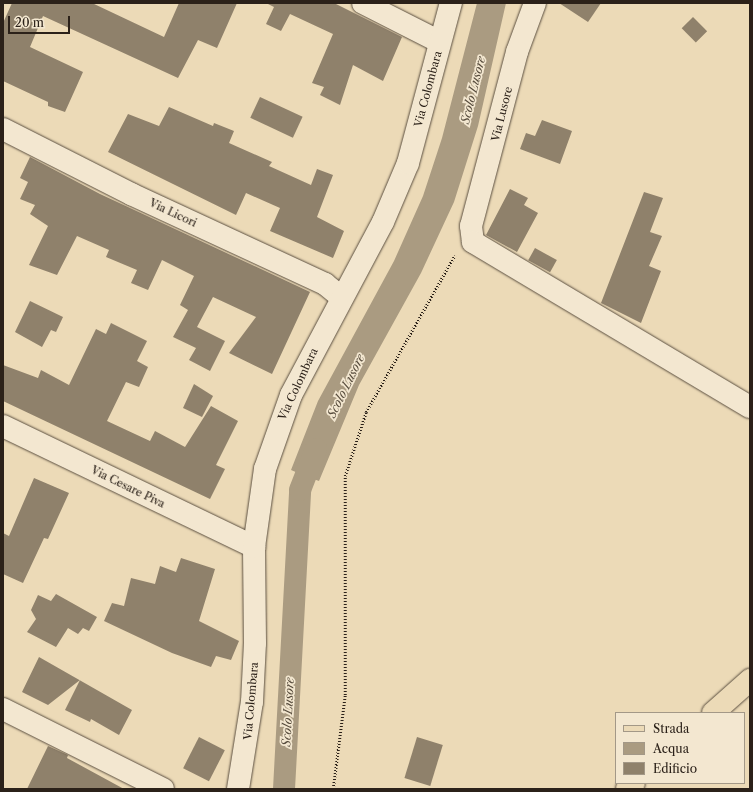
<!DOCTYPE html>
<html>
<head>
<meta charset="utf-8">
<style>
	body { margin:0 }
	#map { position:relative; width:753px; height:792px; overflow:hidden; background:#ecdab7; font-family:"Libre Caslon Text",serif }
	div>[style] { position:absolute }
	[style*='--x'] { left:calc(var(--x)*1px); top:calc(var(--y)*1px); width:calc(var(--w)*1px); rotate:calc(var(--a)*1deg) }
	.water>* { inset:0; background:#aa9b81 }
	.canal>* { height:22px; margin:-11px; padding:0 11px; transform-origin:11px; border-radius:11px; background:#aa9b81 }
	.building>* { inset:0; background:#8f816b; transform-origin:0 0 }
	.path>* { height:2.5px; margin-top:-1.25px; transform-origin:0; background:repeating-linear-gradient(90deg,#2b2119 0 1px,transparent 0 3px) }
	.roads { filter:drop-shadow(0 0 1px #5b4f40) drop-shadow(0 0 1px #5b4f40) }
	.minor>* { height:22px; margin:-11px; padding:0 11px; transform-origin:11px; border-radius:11px; background:#f3e7d0 }
	.major>* { height:22px; margin:-11px; padding:0 11px; transform-origin:11px; border-radius:11px; background:#ecdab7 }
	span { translate:-50% -50%; white-space:nowrap; text-align:center; line-height:1.15; -webkit-text-stroke:3.5px #f3e7d0; paint-order:stroke }
	.street-label { font-size:11px; color:#2b2119 }
	.water-label { font-size:12px; color:#574c3d; font-style:italic }
	.frame { position:absolute; inset:0; border:4px solid #2b2119; pointer-events:none }
	.legend { position:absolute; left:615px; top:712px; width:130px; height:72px; box-sizing:border-box; background:#f3e7d0; border:1px solid #a39887; margin:0; padding:5px 7px; list-style:none; font-size:12px; color:#2b2119 }
	.legend li { display:flex; align-items:center; gap:8px; height:20px }
	.legend b { width:20px; border:1px solid #a39887 }
	.scale { position:absolute; left:8px; top:16px; width:62px; height:18px; box-sizing:border-box; border:2px solid #2b2119; border-top:0; padding-left:5px; font-size:12px; line-height:14px; white-space:nowrap; color:#2b2119; -webkit-text-stroke:3px #f3e7d0; paint-order:stroke }
</style>
</head>
<body>
<div id="map">
	<div class="water">
		<i style="clip-path:polygon(477px 3px,506px 3px,478px 126px,454px 202px,421px 273px,359px 385px,319px 481px,305px 476px,291px 470px,318px 401px,394px 261px,423px 196px,442px 138px)"></i>
	</div>
	<div class="canal">
		<i style="--x:284;--y:789;--w:299;--a:-86.9"></i>
		<i style="--x:300;--y:490;--w:44;--a:-68.7"></i>
	</div>
	<div class="building">
		<i style="clip-path:polygon(12px 3px,92px 3px,164px 37px,179px 3px,237px 3px,217px 48px,198px 40px,178px 78px,43px 16px,30px 47px,83px 72px,65px 112px,48px 106px,48px 102px,3px 81px,3px 23px)"></i>
		<i style="clip-path:polygon(266px 3px,334px 3px,402px 37px,383px 81px,353px 65px,340px 105px,320px 95px,324px 87px,312px 83px,333px 34px,290px 14px,281px 31px,266px 24px,274px 7px)"></i>
		<i style="clip-path:polygon(559px 3px,601px 3px,588px 22px)"></i>
		<i style="left:693px;top:17px;width:20px;height:16px;rotate:45deg"></i>
		<i style="left:260px;top:97px;width:47px;height:23px;rotate:25deg"></i>
		<i style="clip-path:polygon(169px 107px,213px 126px,214px 123px,234px 131px,229px 143px,272px 162px,269px 166px,311px 185px,317px 169px,333px 175px,317px 217px,344px 231px,333px 258px,270px 231px,280px 208px,246px 193px,236px 215px,108px 152px,128px 114px,159px 126px)"></i>
		<i style="clip-path:polygon(542px 120px,572px 131px,560px 164px,520px 149px,526px 133px,535px 136px)"></i>
		<i style="clip-path:polygon(30px 157px,100px 194px,310px 292px,272px 374px,229px 353px,256px 317px,213px 297px,197px 327px,225px 341px,210px 371px,189px 360px,196px 348px,173px 337px,188px 310px,180px 305px,194px 276px,162px 260px,148px 290px,131px 283px,137px 270px,106px 257px,109px 250px,77px 236px,57px 275px,29px 265px,48px 226px,30px 214px,35px 205px,20px 199px,28px 182px,20px 178px)"></i>
		<i style="clip-path:polygon(510px 189px,528px 198px,524px 205px,538px 213px,517px 252px,486px 235px)"></i>
		<i style="clip-path:polygon(644px 192px,663px 198px,650px 232px,662px 236px,649px 266px,661px 271px,641px 323px,601px 303px)"></i>
		<i style="left:535px;top:248px;width:25px;height:14px;rotate:29deg"></i>
		<i style="clip-path:polygon(30px 301px,63px 317px,56px 332px,51px 330px,42px 347px,15px 332px)"></i>
		<i style="clip-path:polygon(111px 323px,147px 341px,137px 361px,148px 367px,139px 387px,126px 382px,107px 421px,150px 441px,155px 431px,185px 447px,211px 406px,238px 421px,216px 465px,225px 469px,210px 499px,3px 401px,3px 365px,38px 378px,41px 370px,69px 385px,96px 329px,106px 334px)"></i>
		<i style="clip-path:polygon(194px 384px,213px 396px,202px 417px,183px 408px)"></i>
		<i style="clip-path:polygon(34px 478px,69px 493px,48px 539px,44px 538px,23px 583px,3px 574px,3px 533px,9px 536px)"></i>
		<i style="clip-path:polygon(181px 558px,215px 569px,199px 621px,239px 641px,231px 660px,216px 656px,211px 667px,172px 653px,104px 621px,112px 603px,124px 606px,131px 578px,155px 584px,160px 566px,176px 572px)"></i>
		<i style="clip-path:polygon(56px 594px,97px 617px,89px 631px,83px 628px,78px 634px,68px 628px,56px 647px,27px 632px,36px 619px,31px 610px,38px 595px,51px 601px)"></i>
		<i style="clip-path:polygon(39px 657px,132px 710px,119px 735px,91px 719px,90px 722px,65px 710px,80px 680px,48px 705px,22px 692px)"></i>
		<i style="left:199px;top:737px;width:29px;height:35px;rotate:27deg"></i>
		<i style="left:417px;top:737px;width:27px;height:43px;rotate:17deg"></i>
		<i style="clip-path:polygon(48px 746px,68px 755px,67px 758px,124px 789px,27px 789px)"></i>
	</div>
	<div class="path">
		<i style="--x:333;--y:789;--w:95;--a:-82.7"></i>
		<i style="--x:345;--y:695;--w:219;--a:-90"></i>
		<i style="--x:345;--y:476;--w:67;--a:-71.8"></i>
		<i style="--x:366;--y:412;--w:180;--a:-60.5"></i>
	</div>
	<div class="roads">
		<div class="minor">
			<i style="--x:363;--y:3;--w:86;--a:26.9"></i>
			<i style="--x:535;--y:3;--w:52;--a:110.2"></i>
			<i style="--x:517;--y:52;--w:180;--a:104.8"></i>
			<i style="--x:471;--y:226;--w:16;--a:83"></i>
			<i style="--x:473;--y:242;--w:322;--a:30.8"></i>
			<i style="--x:3;--y:129;--w:144;--a:26.9"></i>
			<i style="--x:131;--y:194;--w:214;--a:24.9"></i>
			<i style="--x:325;--y:284;--w:22;--a:39"></i>
			<i style="--x:3;--y:426;--w:279;--a:25.7"></i>
			<i style="--x:3;--y:709;--w:179;--a:26.6"></i>
			<i style="--x:238;--y:789;--w:88;--a:-80.9"></i>
			<i style="--x:252;--y:702;--w:59;--a:-87.1"></i>
			<i style="--x:255;--y:643;--w:96;--a:-90.6"></i>
			<i style="--x:254;--y:547;--w:79;--a:-82"></i>
			<i style="--x:265;--y:469;--w:78;--a:-70.6"></i>
			<i style="--x:291;--y:395;--w:196;--a:-62"></i>
			<i style="--x:383;--y:222;--w:64;--a:-67"></i>
			<i style="--x:408;--y:163;--w:166;--a:-75"></i>
		</div>
		<div class="major">
			<i style="--x:713;--y:713;--w:50;--a:-41.7"></i>
			<i style="--x:627;--y:789;--w:9;--a:-41"></i>
		</div>
	</div>
	<div class="street-label">
		<span style="left:428px;top:89px;rotate:-75deg">Via Colombara</span>
		<span style="left:502px;top:114px;rotate:-76deg">Via Lusore</span>
		<span style="left:173px;top:213px;rotate:25deg">Via Licori</span>
		<span style="left:298px;top:384px;rotate:-65deg">Via Colombara</span>
		<span style="left:128px;top:487px;rotate:26deg">Via Cesare Piva</span>
		<span style="left:251px;top:701px;rotate:-85deg">Via Colombara</span>
	</div>
	<div class="water-label">
		<span style="left:473px;top:90px;rotate:-76deg">Scolo Lusore</span>
		<span style="left:346px;top:386px;rotate:-64deg">Scolo Lusore</span>
		<span style="left:288px;top:712px;rotate:-87deg">Scolo Lusore</span>
	</div>
	<div class="frame"></div>
	<ul class="legend">
	<li><b style="height:5px;background:#ecdab7"></b>Strada</li>
	<li><b style="height:11px;background:#aa9b81"></b>Acqua</li>
	<li><b style="height:11px;background:#8f816b"></b>Edificio</li>
	</ul>
	<div class="scale">20 m</div>
</div>
</body>
</html>
